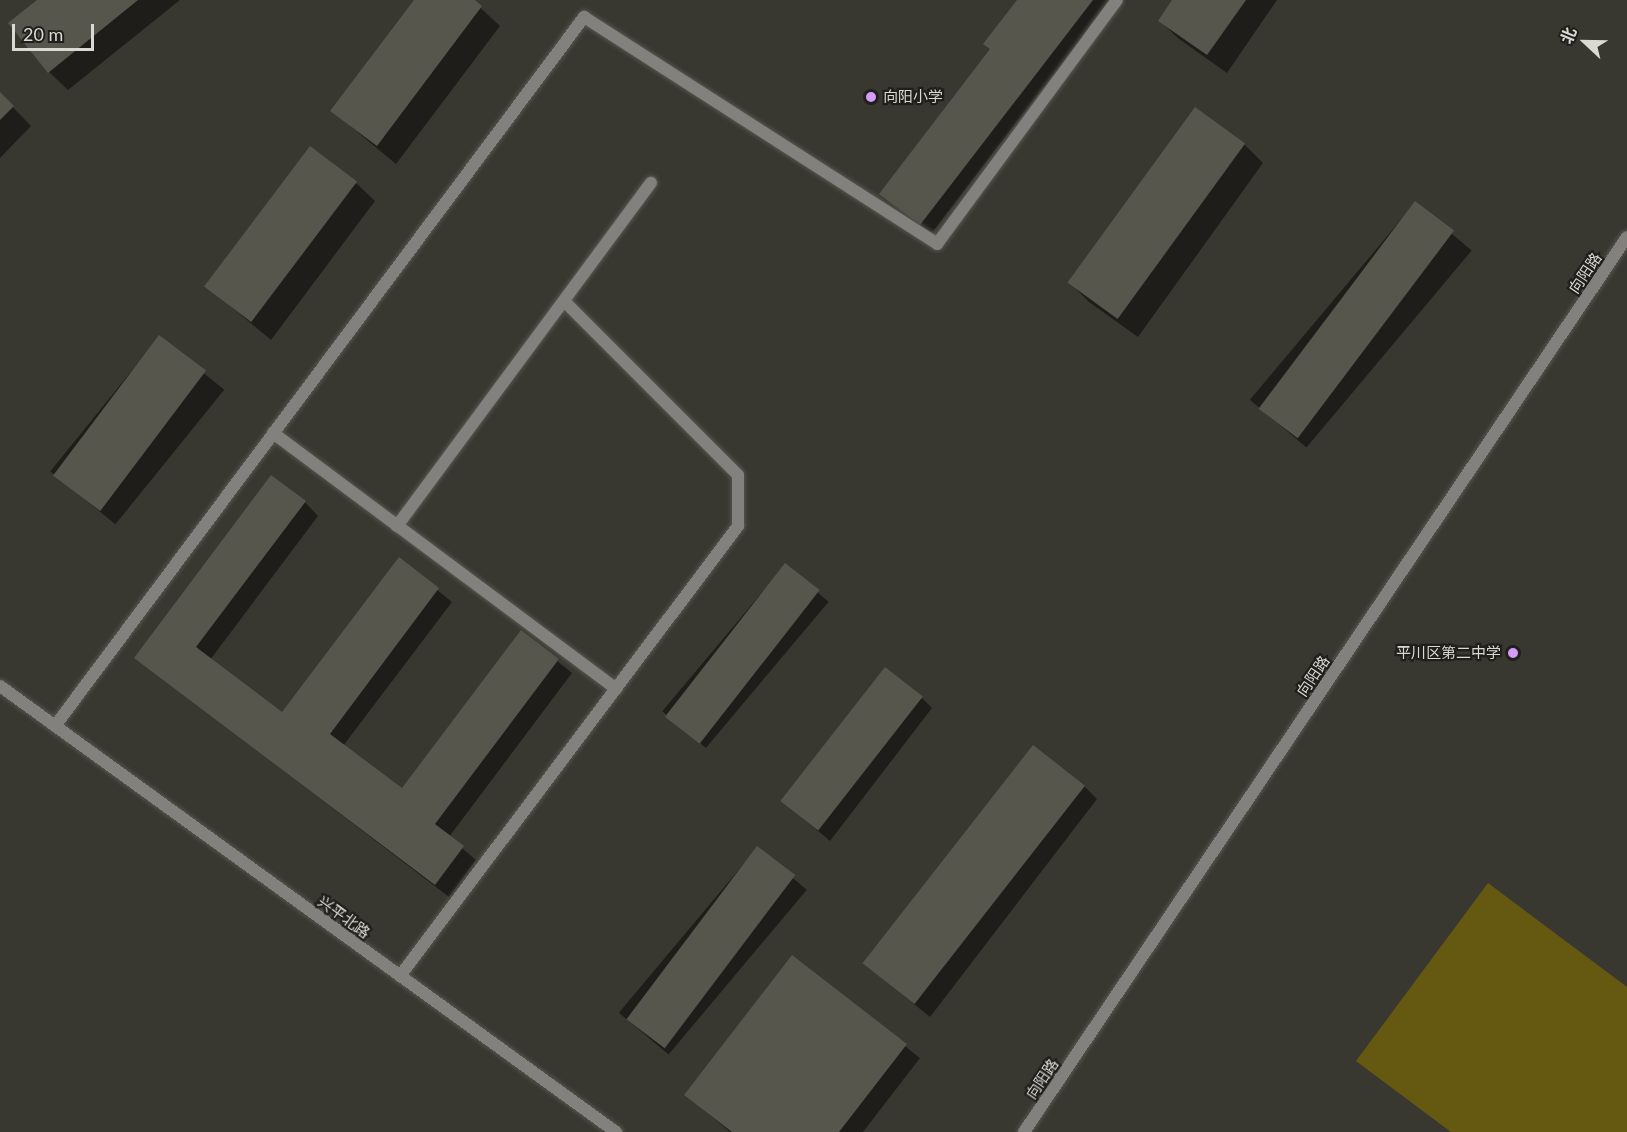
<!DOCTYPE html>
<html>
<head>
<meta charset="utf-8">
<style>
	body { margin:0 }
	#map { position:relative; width:1627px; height:1132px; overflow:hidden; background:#393830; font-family:Lato,"Noto Sans SC",sans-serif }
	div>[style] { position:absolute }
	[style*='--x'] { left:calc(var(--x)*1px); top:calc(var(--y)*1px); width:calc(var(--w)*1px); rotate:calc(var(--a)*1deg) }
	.green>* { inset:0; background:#655912 }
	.shadow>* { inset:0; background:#0007; transform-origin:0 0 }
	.building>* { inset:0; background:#57564d; transform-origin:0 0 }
	.roads { filter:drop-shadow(0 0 2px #56554e) drop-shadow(0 0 2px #56554e) }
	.minor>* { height:12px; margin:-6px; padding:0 6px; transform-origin:6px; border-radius:6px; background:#82817d }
	.tertiary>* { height:12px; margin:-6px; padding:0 6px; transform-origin:6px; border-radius:6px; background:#82817d }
	.dots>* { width:16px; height:16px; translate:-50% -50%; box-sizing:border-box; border:3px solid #201f1b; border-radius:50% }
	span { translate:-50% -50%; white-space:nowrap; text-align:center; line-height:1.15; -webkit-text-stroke:4.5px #201f1b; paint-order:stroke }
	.poi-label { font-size:15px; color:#dad9d4 }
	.left { translate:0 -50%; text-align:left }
	.right { translate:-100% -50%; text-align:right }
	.street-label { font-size:15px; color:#dad9d4 }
	.north { position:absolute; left:1555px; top:12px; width:60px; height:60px; -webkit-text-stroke:4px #201f1b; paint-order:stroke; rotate:292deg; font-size:16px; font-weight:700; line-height:24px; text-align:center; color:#dad9d4 }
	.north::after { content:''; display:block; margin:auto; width:21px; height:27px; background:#dad9d4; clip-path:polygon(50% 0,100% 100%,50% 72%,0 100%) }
	.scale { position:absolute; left:12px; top:24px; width:82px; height:27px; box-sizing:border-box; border:3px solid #dad9d4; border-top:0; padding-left:8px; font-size:18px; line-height:21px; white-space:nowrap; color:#dad9d4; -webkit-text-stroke:4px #201f1b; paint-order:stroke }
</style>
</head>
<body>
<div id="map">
	<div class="green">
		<i style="clip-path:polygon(1488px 883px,1627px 987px,1627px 1132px,1451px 1132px,1356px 1061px)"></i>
	</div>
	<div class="shadow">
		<i style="clip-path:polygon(39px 0,180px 0,68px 90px,49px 72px)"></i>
		<i style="clip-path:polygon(415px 0,472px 0,500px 26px,396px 164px,332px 111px)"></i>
		<i style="clip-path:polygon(1019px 0,1110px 0,931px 234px,881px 194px,991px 50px)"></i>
		<i style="clip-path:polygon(1174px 0,1277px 0,1227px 73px,1179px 39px,1160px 21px)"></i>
		<i style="clip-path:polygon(0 94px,31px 126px,0 158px)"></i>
		<i style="clip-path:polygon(1244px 144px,1263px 163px,1138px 337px,1089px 302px,1070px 283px)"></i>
		<i style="clip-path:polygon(356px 183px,375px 201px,271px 340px,207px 287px)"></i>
		<i style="left:1415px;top:203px;width:74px;height:257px;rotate:40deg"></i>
		<i style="left:159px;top:337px;width:84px;height:173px;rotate:39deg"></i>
		<i style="clip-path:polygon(305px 502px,318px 516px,210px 660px,282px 715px,399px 559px,452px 602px,343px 746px,402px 790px,521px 632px,572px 673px,449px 837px,476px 860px,449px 897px,136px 658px)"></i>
		<i style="left:785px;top:565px;width:57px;height:191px;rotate:40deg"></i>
		<i style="clip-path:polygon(922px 698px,932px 708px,830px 841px,783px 802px)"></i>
		<i style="clip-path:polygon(1084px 786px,1097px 799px,930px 1017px,866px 965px)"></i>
		<i style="left:757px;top:848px;width:65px;height:215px;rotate:40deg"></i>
		<i style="clip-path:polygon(792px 957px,920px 1058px,863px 1132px,730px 1132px,686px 1095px)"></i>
	</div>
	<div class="building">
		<i style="clip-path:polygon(37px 0,138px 0,48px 73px,8px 23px)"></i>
		<i style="clip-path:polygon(414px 0,475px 0,482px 6px,377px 146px,330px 111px)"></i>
		<i style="clip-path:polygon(1017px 0,1093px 0,920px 225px,879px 194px,990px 49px,983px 44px)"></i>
		<i style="clip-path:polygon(1172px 0,1246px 0,1207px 55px,1158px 21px)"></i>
		<i style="clip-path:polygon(0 92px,14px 106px,0 120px)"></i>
		<i style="left:1195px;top:107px;width:62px;height:217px;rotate:36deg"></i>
		<i style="left:310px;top:146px;width:59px;height:176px;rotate:37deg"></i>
		<i style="left:1415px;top:201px;width:49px;height:260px;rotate:37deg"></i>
		<i style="left:159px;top:335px;width:59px;height:176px;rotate:37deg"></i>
		<i style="clip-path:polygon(271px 475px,306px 501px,196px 647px,282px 712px,399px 557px,439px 588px,330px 734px,402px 788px,521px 630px,559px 659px,435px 824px,464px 846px,435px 885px,134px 658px)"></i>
		<i style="left:785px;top:563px;width:44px;height:195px;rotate:38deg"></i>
		<i style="left:885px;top:667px;width:48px;height:170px;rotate:38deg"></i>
		<i style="left:1033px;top:745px;width:66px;height:277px;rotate:38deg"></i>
		<i style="left:757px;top:846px;width:48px;height:217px;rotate:37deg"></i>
		<i style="clip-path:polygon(792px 955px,907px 1044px,839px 1132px,732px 1132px,684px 1095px)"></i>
	</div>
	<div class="roads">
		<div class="minor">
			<i style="--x:273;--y:433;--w:428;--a:36.7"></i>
			<i style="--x:397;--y:526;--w:427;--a:-53.5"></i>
			<i style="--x:0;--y:686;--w:761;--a:35.91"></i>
			<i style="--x:55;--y:726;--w:885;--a:-53.27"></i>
			<i style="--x:584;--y:17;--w:420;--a:32.7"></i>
			<i style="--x:937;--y:244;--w:303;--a:-53.6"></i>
			<i style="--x:400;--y:976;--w:563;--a:-53.09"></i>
			<i style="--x:738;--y:526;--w:51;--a:-90"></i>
			<i style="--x:738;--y:475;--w:246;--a:-135"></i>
		</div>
		<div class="tertiary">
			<i style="--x:1024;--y:1132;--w:1079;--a:-56.03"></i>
		</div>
	</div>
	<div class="dots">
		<i style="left:871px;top:97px;background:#d39cfc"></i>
		<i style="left:1513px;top:653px;background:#d39cfc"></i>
	</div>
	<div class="poi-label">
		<span class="left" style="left:883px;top:97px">向阳小学</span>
		<span class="right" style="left:1501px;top:653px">平川区第二中学</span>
	</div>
	<div class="street-label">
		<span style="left:1585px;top:273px;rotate:-56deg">向阳路</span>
		<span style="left:1313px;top:676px;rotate:-56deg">向阳路</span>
		<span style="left:344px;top:917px;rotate:36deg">兴平北路</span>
		<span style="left:1042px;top:1079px;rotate:-56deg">向阳路</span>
	</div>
	<div class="north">北</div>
	<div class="scale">20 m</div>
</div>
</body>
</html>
